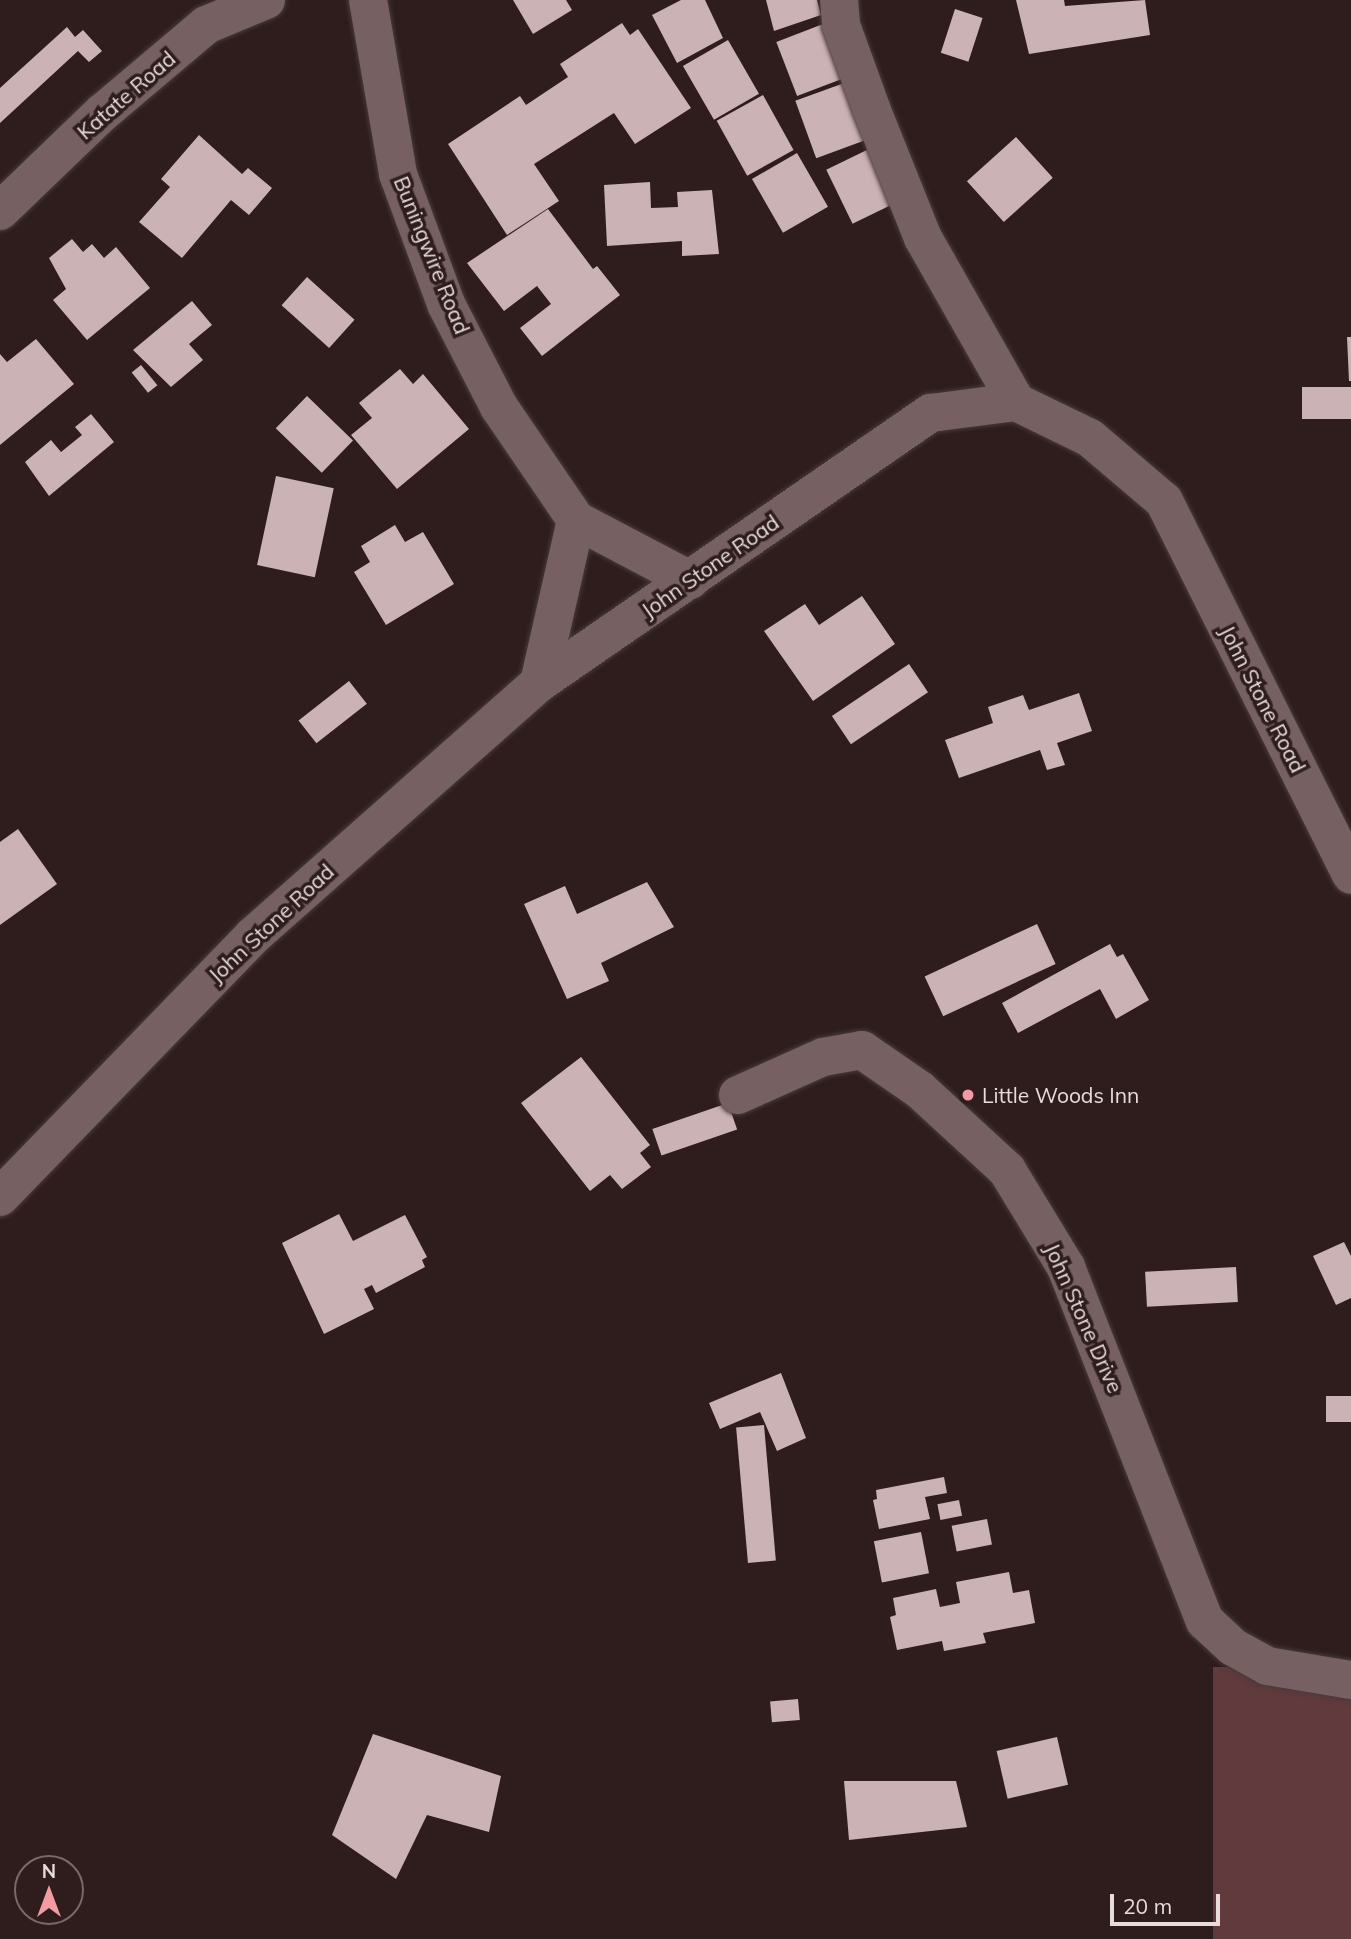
<!DOCTYPE html>
<html>
<head>
<meta charset="utf-8">
<style>
	body { margin:0 }
	#map { position:relative; width:1351px; height:1939px; overflow:hidden; background:#2f1d1e; font-family:Mulish,sans-serif }
	div>[style] { position:absolute }
	[style*='--x'] { left:calc(var(--x)*1px); top:calc(var(--y)*1px); width:calc(var(--w)*1px); rotate:calc(var(--a)*1deg) }
	.green>* { inset:0; background:#603a3d; transform-origin:0 0 }
	.building>* { inset:0; background:#cbb2b4; transform-origin:0 0 }
	.roads { filter:drop-shadow(0 0 2px #483a3b) drop-shadow(0 0 2px #483a3b) }
	.minor>* { height:38px; margin:-19px; padding:0 19px; transform-origin:19px; border-radius:19px; background:#766062 }
	.dots>* { width:19px; height:19px; translate:-50% -50%; box-sizing:border-box; border:4px solid #2f1d1e; border-radius:50% }
	span { translate:-50% -50%; white-space:nowrap; text-align:center; line-height:1.15; -webkit-text-stroke:7px #2f1d1e; paint-order:stroke }
	.street-label { font-size:21px; color:#e8dbdb }
	.poi-label { font-size:21px; color:#e8dbdb }
	.left { translate:0 -50%; text-align:left }
	.north { position:absolute; left:14px; top:1855px; width:70px; height:70px; box-sizing:border-box; background:#2f1d1e; border:2px solid #79696a; border-radius:50%; rotate:0deg; font-size:19px; font-weight:700; line-height:28px; text-align:center; color:#e8dbdb }
	.north::after { content:''; display:block; margin:auto; width:24px; height:32px; background:#f49aa3; clip-path:polygon(50% 0,100% 100%,50% 72%,0 100%) }
	.scale { position:absolute; left:1110px; top:1894px; width:110px; height:32px; box-sizing:border-box; border:4px solid #e8dbdb; border-top:0; padding-left:9px; font-size:21px; line-height:24px; white-space:nowrap; color:#e8dbdb; -webkit-text-stroke:5px #2f1d1e; paint-order:stroke }
</style>
</head>
<body>
<div id="map">
	<div class="green">
		<i style="left:1351px;top:1667px;width:272px;height:138px;rotate:90deg"></i>
	</div>
	<div class="building">
		<i style="clip-path:polygon(513px 0,566px 0,572px 10px,533px 34px)"></i>
		<i style="clip-path:polygon(681px 0,705px 0,723px 38px,677px 63px,652px 15px)"></i>
		<i style="clip-path:polygon(766px 0,817px 0,821px 15px,774px 31px)"></i>
		<i style="clip-path:polygon(1016px 0,1064px 0,1065px 6px,1145px 0,1150px 35px,1029px 54px)"></i>
		<i style="left:955px;top:9px;width:29px;height:46px;rotate:18deg"></i>
		<i style="clip-path:polygon(622px 23px,630px 35px,638px 29px,691px 108px,635px 144px,614px 113px,534px 164px,559px 201px,507px 235px,448px 144px,520px 96px,526px 105px,568px 77px,560px 64px)"></i>
		<i style="left:823px;top:24px;width:58px;height:50px;rotate:69deg"></i>
		<i style="clip-path:polygon(67px 27px,75px 37px,83px 30px,102px 51px,89px 62px,78px 51px,0 123px,0 88px)"></i>
		<i style="left:728px;top:40px;width:62px;height:52px;rotate:60deg"></i>
		<i style="left:847px;top:82px;width:61px;height:55px;rotate:70deg"></i>
		<i style="left:763px;top:95px;width:63px;height:53px;rotate:61deg"></i>
		<i style="clip-path:polygon(199px 135px,242px 174px,248px 168px,272px 188px,249px 215px,231px 200px,182px 258px,139px 222px,170px 187px,161px 179px)"></i>
		<i style="left:1016px;top:137px;width:55px;height:66px;rotate:48deg"></i>
		<i style="left:873px;top:147px;width:60px;height:52px;rotate:64deg"></i>
		<i style="left:797px;top:153px;width:62px;height:52px;rotate:60deg"></i>
		<i style="clip-path:polygon(650px 182px,651px 208px,678px 207px,677px 192px,712px 190px,719px 254px,682px 256px,682px 241px,607px 246px,604px 185px)"></i>
		<i style="clip-path:polygon(548px 209px,593px 269px,597px 266px,620px 295px,542px 356px,520px 328px,551px 304px,537px 286px,504px 311px,467px 263px)"></i>
		<i style="clip-path:polygon(72px 239px,83px 252px,92px 244px,104px 258px,116px 247px,150px 288px,87px 340px,53px 300px,66px 289px,49px 258px)"></i>
		<i style="left:307px;top:277px;width:64px;height:38px;rotate:42deg"></i>
		<i style="clip-path:polygon(192px 301px,212px 325px,189px 344px,203px 360px,171px 387px,133px 350px)"></i>
		<i style="clip-path:polygon(1347px 337px,1351px 337px,1351px 381px,1349px 381px)"></i>
		<i style="clip-path:polygon(36px 339px,74px 384px,0 445px,0 354px,7px 362px)"></i>
		<i style="left:141px;top:365px;width:26px;height:12px;rotate:51deg"></i>
		<i style="clip-path:polygon(400px 369px,413px 384px,423px 374px,469px 429px,397px 489px,351px 435px,372px 418px,359px 403px)"></i>
		<i style="left:1302px;top:387px;width:49px;height:32px"></i>
		<i style="left:307px;top:396px;width:64px;height:45px;rotate:44deg"></i>
		<i style="clip-path:polygon(91px 414px,114px 442px,49px 496px,25px 462px,51px 440px,61px 452px,82px 435px,75px 427px)"></i>
		<i style="left:276px;top:476px;width:59px;height:91px;rotate:12deg"></i>
		<i style="clip-path:polygon(395px 525px,405px 542px,423px 532px,454px 584px,386px 625px,354px 572px,370px 562px,361px 546px)"></i>
		<i style="clip-path:polygon(862px 596px,895px 644px,813px 701px,764px 631px,805px 604px,819px 625px)"></i>
		<i style="left:909px;top:664px;width:34px;height:93px;rotate:56deg"></i>
		<i style="left:349px;top:681px;width:29px;height:64px;rotate:52deg"></i>
		<i style="clip-path:polygon(1079px 693px,1092px 731px,1057px 743px,1065px 765px,1047px 770px,1040px 750px,959px 778px,945px 740px,993px 723px,988px 707px,1023px 695px,1029px 710px)"></i>
		<i style="clip-path:polygon(18px 829px,57px 884px,0 925px,0 842px)"></i>
		<i style="clip-path:polygon(647px 882px,674px 927px,601px 963px,609px 981px,567px 999px,524px 904px,565px 886px,577px 914px)"></i>
		<i style="left:1037px;top:924px;width:44px;height:124px;rotate:65deg"></i>
		<i style="clip-path:polygon(1110px 944px,1117px 957px,1123px 954px,1149px 1000px,1116px 1019px,1100px 989px,1018px 1033px,1002px 1003px)"></i>
		<i style="clip-path:polygon(581px 1057px,650px 1145px,640px 1153px,651px 1167px,622px 1189px,610px 1175px,590px 1191px,521px 1103px)"></i>
		<i style="left:728px;top:1103px;width:28px;height:80px;rotate:71deg"></i>
		<i style="clip-path:polygon(339px 1214px,353px 1241px,405px 1215px,427px 1257px,422px 1260px,425px 1267px,376px 1293px,372px 1285px,364px 1289px,374px 1309px,324px 1334px,282px 1243px)"></i>
		<i style="clip-path:polygon(1344px 1242px,1351px 1256px,1351px 1298px,1336px 1305px,1313px 1256px)"></i>
		<i style="left:1236px;top:1267px;width:35px;height:91px;rotate:87deg"></i>
		<i style="clip-path:polygon(781px 1373px,806px 1438px,777px 1451px,760px 1412px,720px 1429px,709px 1403px)"></i>
		<i style="left:1351px;top:1396px;width:26px;height:25px;rotate:90deg"></i>
		<i style="left:764px;top:1425px;width:136px;height:28px;rotate:85deg"></i>
		<i style="clip-path:polygon(944px 1477px,947px 1493px,925px 1497px,930px 1519px,879px 1529px,873px 1500px,877px 1499px,876px 1490px)"></i>
		<i style="left:959px;top:1500px;width:16px;height:22px;rotate:79deg"></i>
		<i style="left:987px;top:1519px;width:26px;height:36px;rotate:79deg"></i>
		<i style="left:921px;top:1532px;width:42px;height:48px;rotate:79deg"></i>
		<i style="clip-path:polygon(1009px 1572px,1013px 1593px,1029px 1590px,1035px 1623px,983px 1633px,986px 1643px,944px 1651px,942px 1641px,897px 1650px,890px 1617px,896px 1615px,893px 1598px,936px 1589px,940px 1607px,960px 1603px,956px 1582px)"></i>
		<i style="left:798px;top:1699px;width:21px;height:28px;rotate:85deg"></i>
		<i style="clip-path:polygon(373px 1734px,501px 1776px,489px 1832px,427px 1815px,396px 1879px,332px 1835px)"></i>
		<i style="left:1057px;top:1737px;width:49px;height:62px;rotate:77deg"></i>
		<i style="clip-path:polygon(844px 1781px,956px 1781px,967px 1827px,849px 1840px)"></i>
	</div>
	<div class="roads">
		<div class="minor">
			<i style="--x:368;--y:0;--w:177;--a:80.2"></i>
			<i style="--x:398;--y:174;--w:139;--a:69.7"></i>
			<i style="--x:446;--y:304;--w:116;--a:62.8"></i>
			<i style="--x:499;--y:407;--w:137;--a:55.7"></i>
			<i style="--x:576;--y:520;--w:129;--a:27.8"></i>
			<i style="--x:839;--y:0;--w:25;--a:85"></i>
			<i style="--x:841;--y:25;--w:88;--a:70.1"></i>
			<i style="--x:871;--y:108;--w:140;--a:68.2"></i>
			<i style="--x:923;--y:238;--w:189;--a:60.4"></i>
			<i style="--x:0;--y:211;--w:141;--a:-43.9"></i>
			<i style="--x:102;--y:113;--w:136;--a:-40.2"></i>
			<i style="--x:206;--y:25;--w:65;--a:-22.6"></i>
			<i style="--x:539;--y:683;--w:167;--a:-77.2"></i>
			<i style="--x:738;--y:1095;--w:93;--a:-24.1"></i>
			<i style="--x:823;--y:1057;--w:40;--a:-10"></i>
			<i style="--x:862;--y:1050;--w:70;--a:34.6"></i>
			<i style="--x:920;--y:1090;--w:118;--a:42.6"></i>
			<i style="--x:1007;--y:1170;--w:114;--a:58.7"></i>
			<i style="--x:1066;--y:1267;--w:380;--a:68.6"></i>
			<i style="--x:1205;--y:1621;--w:38;--a:43"></i>
			<i style="--x:1233;--y:1647;--w:39;--a:29"></i>
			<i style="--x:1267;--y:1666;--w:85;--a:9.5"></i>
			<i style="--x:0;--y:1197;--w:363;--a:-45.9"></i>
			<i style="--x:253;--y:936;--w:382;--a:-41.5"></i>
			<i style="--x:539;--y:683;--w:476;--a:-34.6"></i>
			<i style="--x:931;--y:413;--w:86;--a:-7.4"></i>
			<i style="--x:1016;--y:402;--w:82;--a:25.9"></i>
			<i style="--x:1090;--y:438;--w:97;--a:40.4"></i>
			<i style="--x:1164;--y:501;--w:418;--a:63.4"></i>
		</div>
	</div>
	<div class="dots">
		<i style="left:968px;top:1095px;background:#f49aa3"></i>
	</div>
	<div class="street-label">
		<span style="left:126px;top:95px;rotate:-41deg">Katate Road</span>
		<span style="left:432px;top:255px;rotate:68deg">Buningwire Road</span>
		<span style="left:710px;top:566px;rotate:-35deg">John Stone Road</span>
		<span style="left:1263px;top:699px;rotate:63deg">John Stone Road</span>
		<span style="left:271px;top:923px;rotate:-43deg">John Stone Road</span>
		<span style="left:1084px;top:1318px;rotate:66deg">John Stone Drive</span>
	</div>
	<div class="poi-label">
		<span class="left" style="left:982px;top:1095px">Little Woods Inn</span>
	</div>
	<div class="north">N</div>
	<div class="scale">20 m</div>
</div>
</body>
</html>
